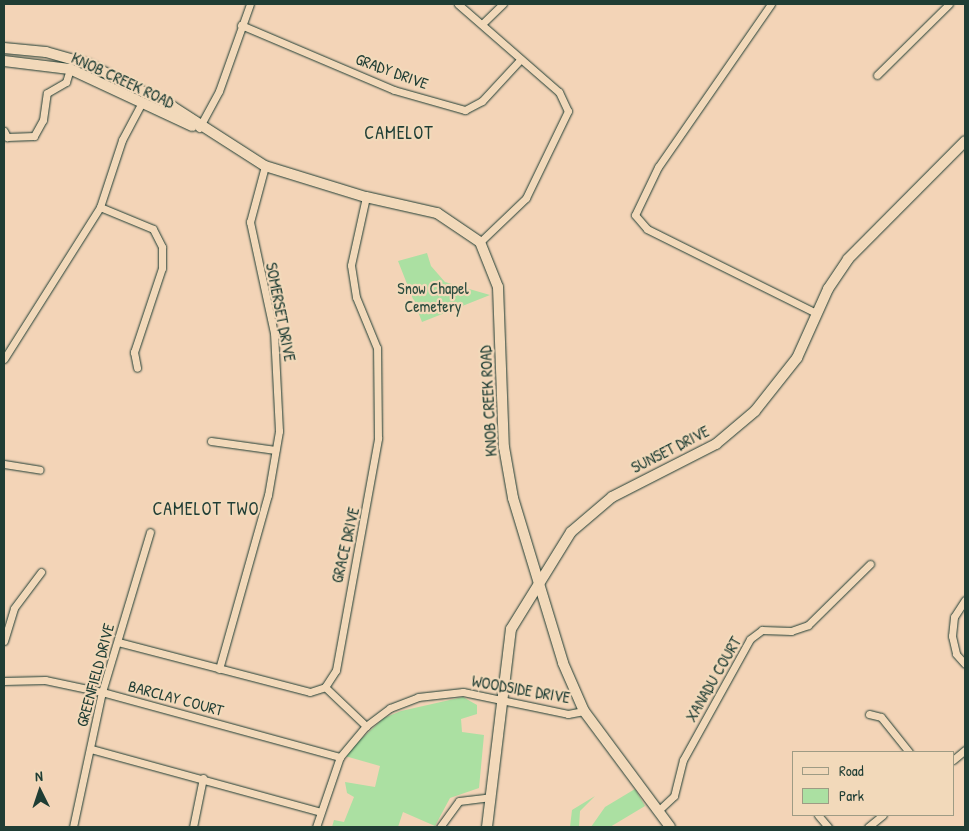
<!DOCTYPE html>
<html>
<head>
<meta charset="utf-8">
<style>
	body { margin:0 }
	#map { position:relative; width:969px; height:831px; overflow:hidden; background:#f3d4b7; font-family:"Patrick Hand",sans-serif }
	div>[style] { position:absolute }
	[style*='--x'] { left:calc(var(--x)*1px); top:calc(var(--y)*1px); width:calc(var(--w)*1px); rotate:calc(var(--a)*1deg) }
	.green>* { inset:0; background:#abe0a2 }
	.roads { filter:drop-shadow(0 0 1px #1f3d34) drop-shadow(0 0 1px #1f3d34) }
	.street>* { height:7px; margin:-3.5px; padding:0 3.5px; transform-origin:3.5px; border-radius:3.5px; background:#f2d9ba }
	.secondary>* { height:10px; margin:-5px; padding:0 5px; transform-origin:5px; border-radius:5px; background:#f2d9ba }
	span { translate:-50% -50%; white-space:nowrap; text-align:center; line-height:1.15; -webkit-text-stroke:4.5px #f2d9ba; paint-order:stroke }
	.street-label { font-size:16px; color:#1f3d34 }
	.park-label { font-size:16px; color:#2d4d3f }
	.neighbourhood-label { font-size:18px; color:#1f3d34; letter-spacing:1px }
	.frame { position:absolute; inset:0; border:5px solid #1f3d34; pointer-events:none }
	.legend { position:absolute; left:792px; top:751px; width:162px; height:65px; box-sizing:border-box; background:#f2d9ba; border:1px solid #9e9b84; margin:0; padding:6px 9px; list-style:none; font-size:15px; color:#1f3d34 }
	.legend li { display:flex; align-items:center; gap:10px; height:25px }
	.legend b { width:25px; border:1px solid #9e9b84 }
	.north { position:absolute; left:15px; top:766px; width:50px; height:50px; -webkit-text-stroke:4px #f2d9ba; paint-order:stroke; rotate:356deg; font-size:14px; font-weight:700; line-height:20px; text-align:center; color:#1f3d34 }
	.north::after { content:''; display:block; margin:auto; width:18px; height:22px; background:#1f3d34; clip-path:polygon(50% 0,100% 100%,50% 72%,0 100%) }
</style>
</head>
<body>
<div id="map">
	<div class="green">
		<i style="clip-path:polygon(427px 253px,431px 266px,445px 282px,490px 295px,422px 322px,398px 261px)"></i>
		<i style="clip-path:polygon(463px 697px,477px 705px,477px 714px,461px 719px,462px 732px,484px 735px,479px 788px,450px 798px,435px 826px,403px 812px,398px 827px,332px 827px,334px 820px,344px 822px,354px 797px,347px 793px,345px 782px,375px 787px,380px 766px,345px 756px,359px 741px,384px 718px,401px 711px)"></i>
		<i style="clip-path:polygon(635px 789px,645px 806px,610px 827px,591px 827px,605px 807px)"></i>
		<i style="clip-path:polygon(595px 796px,580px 811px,579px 827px,570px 827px,572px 810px)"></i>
	</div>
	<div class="roads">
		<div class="street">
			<i style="--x:458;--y:4;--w:134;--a:41.1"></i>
			<i style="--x:559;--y:92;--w:21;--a:65"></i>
			<i style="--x:568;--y:111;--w:97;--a:115.8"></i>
			<i style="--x:526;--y:198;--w:64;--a:136.3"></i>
			<i style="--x:771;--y:4;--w:198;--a:124.7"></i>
			<i style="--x:658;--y:167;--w:53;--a:115.6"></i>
			<i style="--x:635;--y:215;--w:18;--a:49"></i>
			<i style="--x:647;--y:229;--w:189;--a:26.4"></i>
			<i style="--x:482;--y:24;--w:29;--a:-44"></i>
			<i style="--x:241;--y:25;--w:166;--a:23"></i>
			<i style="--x:394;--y:90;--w:74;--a:15.7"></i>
			<i style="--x:465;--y:110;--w:19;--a:-28"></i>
			<i style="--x:482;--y:101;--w:56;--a:-47.2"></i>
			<i style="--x:877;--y:75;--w:101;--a:-44.6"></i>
			<i style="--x:199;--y:128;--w:42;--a:-61.6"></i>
			<i style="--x:219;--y:91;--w:92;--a:-70.4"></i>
			<i style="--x:4;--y:131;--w:7;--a:63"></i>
			<i style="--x:7;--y:137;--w:27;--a:-2"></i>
			<i style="--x:34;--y:136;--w:18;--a:-61"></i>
			<i style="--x:43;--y:120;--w:27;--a:-82"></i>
			<i style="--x:47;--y:93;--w:22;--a:-30"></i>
			<i style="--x:66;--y:82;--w:14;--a:-73"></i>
			<i style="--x:100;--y:207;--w:57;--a:22.5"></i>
			<i style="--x:153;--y:229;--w:20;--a:63"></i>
			<i style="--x:162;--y:247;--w:21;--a:90"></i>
			<i style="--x:162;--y:268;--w:89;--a:108.4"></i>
			<i style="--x:134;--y:352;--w:16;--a:79"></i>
			<i style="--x:4;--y:359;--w:180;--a:-57.7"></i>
			<i style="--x:100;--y:207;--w:71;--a:-71.8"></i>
			<i style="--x:122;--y:140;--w:40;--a:-62"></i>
			<i style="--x:211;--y:441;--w:65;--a:8"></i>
			<i style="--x:4;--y:464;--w:36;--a:9"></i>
			<i style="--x:965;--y:600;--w:20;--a:123"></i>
			<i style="--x:954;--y:617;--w:19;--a:96"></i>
			<i style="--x:952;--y:636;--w:18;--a:77"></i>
			<i style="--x:956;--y:654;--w:13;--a:48"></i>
			<i style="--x:4;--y:641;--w:34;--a:-73"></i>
			<i style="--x:14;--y:608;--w:45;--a:-53.1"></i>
			<i style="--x:118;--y:642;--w:198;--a:14.6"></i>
			<i style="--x:310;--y:692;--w:16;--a:-18"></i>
			<i style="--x:325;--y:687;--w:20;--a:-57"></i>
			<i style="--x:336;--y:670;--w:236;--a:-79.7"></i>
			<i style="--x:378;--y:438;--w:90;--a:-90.6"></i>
			<i style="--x:377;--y:348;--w:55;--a:-112.4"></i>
			<i style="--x:356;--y:297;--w:32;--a:-99"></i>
			<i style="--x:351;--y:265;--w:70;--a:-77.6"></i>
			<i style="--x:219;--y:669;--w:181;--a:-74.3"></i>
			<i style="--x:268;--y:495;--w:65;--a:-80.2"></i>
			<i style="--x:279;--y:431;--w:98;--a:-92.9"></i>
			<i style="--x:274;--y:333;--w:114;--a:-102.2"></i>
			<i style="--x:250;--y:222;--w:58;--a:-75"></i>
			<i style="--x:4;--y:681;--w:41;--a:-1.4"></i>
			<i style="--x:45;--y:680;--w:58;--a:11.9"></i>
			<i style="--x:102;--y:692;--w:247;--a:15.3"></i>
			<i style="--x:325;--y:687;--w:57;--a:43.6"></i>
			<i style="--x:869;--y:714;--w:12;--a:14"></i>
			<i style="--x:881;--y:717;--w:45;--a:51.3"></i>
			<i style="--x:91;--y:749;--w:238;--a:15.3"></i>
			<i style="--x:953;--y:760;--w:16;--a:-40"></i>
			<i style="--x:660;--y:809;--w:19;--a:-43"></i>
			<i style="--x:674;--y:796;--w:37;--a:-76"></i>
			<i style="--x:683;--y:760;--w:138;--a:-61"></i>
			<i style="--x:750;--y:639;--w:15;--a:-37"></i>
			<i style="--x:762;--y:630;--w:29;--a:2"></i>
			<i style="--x:791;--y:631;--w:18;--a:-19"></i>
			<i style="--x:808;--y:625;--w:87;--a:-44.5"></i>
			<i style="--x:818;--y:815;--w:16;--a:50"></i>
			<i style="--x:73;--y:827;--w:138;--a:-77.9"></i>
			<i style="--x:102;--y:692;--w:167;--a:-73.3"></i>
			<i style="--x:193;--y:827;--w:50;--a:-78.5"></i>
			<i style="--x:316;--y:827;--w:74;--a:-71.1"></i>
			<i style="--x:340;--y:757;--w:40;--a:-50"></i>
			<i style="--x:366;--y:726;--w:30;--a:-37"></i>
			<i style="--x:390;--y:708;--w:30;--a:-21"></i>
			<i style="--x:418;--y:697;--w:45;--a:-6.3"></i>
			<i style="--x:463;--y:692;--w:107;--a:11.8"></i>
			<i style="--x:568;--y:714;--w:16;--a:-11"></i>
			<i style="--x:440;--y:827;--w:32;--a:-54"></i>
			<i style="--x:459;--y:801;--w:32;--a:-7"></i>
			<i style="--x:868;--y:827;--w:19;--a:-39"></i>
		</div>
		<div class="secondary">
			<i style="--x:4;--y:48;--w:42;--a:5.4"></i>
			<i style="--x:46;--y:52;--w:44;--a:15.9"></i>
			<i style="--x:88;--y:64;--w:95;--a:26.8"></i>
			<i style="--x:173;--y:107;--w:109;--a:32.7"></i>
			<i style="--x:265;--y:166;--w:106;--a:17.1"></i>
			<i style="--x:366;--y:197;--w:73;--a:12.7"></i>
			<i style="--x:437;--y:213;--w:52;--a:34"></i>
			<i style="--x:480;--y:242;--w:48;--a:68.2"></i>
			<i style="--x:498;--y:287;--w:160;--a:87.9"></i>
			<i style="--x:504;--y:447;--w:52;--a:80"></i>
			<i style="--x:513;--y:498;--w:172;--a:73.1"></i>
			<i style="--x:563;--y:663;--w:52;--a:66.4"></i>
			<i style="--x:584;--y:711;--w:144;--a:53.4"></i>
			<i style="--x:4;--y:61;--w:66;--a:6.9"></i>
			<i style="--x:70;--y:69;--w:135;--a:25"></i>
			<i style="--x:487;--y:827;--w:199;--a:-83.1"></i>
			<i style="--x:511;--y:629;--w:114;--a:-58.3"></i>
			<i style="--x:571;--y:532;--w:54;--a:-40.5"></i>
			<i style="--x:612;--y:497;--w:117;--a:-27"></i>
			<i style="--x:716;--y:444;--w:51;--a:-40.2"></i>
			<i style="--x:755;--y:411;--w:68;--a:-51.6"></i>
			<i style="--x:797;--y:358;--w:76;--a:-65.8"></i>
			<i style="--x:828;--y:289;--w:36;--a:-56"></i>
			<i style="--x:848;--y:259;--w:166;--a:-45.2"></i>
		</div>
	</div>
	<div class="street-label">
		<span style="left:392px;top:71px;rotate:20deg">GRADY DRIVE</span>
		<span style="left:123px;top:80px;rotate:25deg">KNOB CREEK ROAD</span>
		<span style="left:281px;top:312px;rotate:79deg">SOMERSET DRIVE</span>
		<span style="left:488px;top:401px;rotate:-93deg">KNOB CREEK ROAD</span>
		<span style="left:670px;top:449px;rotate:-27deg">SUNSET DRIVE</span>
		<span style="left:345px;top:545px;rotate:-77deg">GRACE DRIVE</span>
		<span style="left:95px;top:675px;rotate:-75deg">GREENFIELD DRIVE</span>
		<span style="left:713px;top:679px;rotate:-60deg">XANADU COURT</span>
		<span style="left:521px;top:689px;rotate:10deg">WOODSIDE DRIVE</span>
		<span style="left:176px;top:698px;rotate:15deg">BARCLAY COURT</span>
	</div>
	<div class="park-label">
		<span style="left:433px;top:297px">Snow Chapel<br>Cemetery</span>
	</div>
	<div class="neighbourhood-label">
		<span style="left:399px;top:133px">CAMELOT</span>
		<span style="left:206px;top:509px">CAMELOT TWO</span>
	</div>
	<div class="frame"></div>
	<ul class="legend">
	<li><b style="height:6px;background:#f2d9ba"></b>Road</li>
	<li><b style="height:14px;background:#abe0a2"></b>Park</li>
	</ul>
	<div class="north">N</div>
</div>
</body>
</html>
